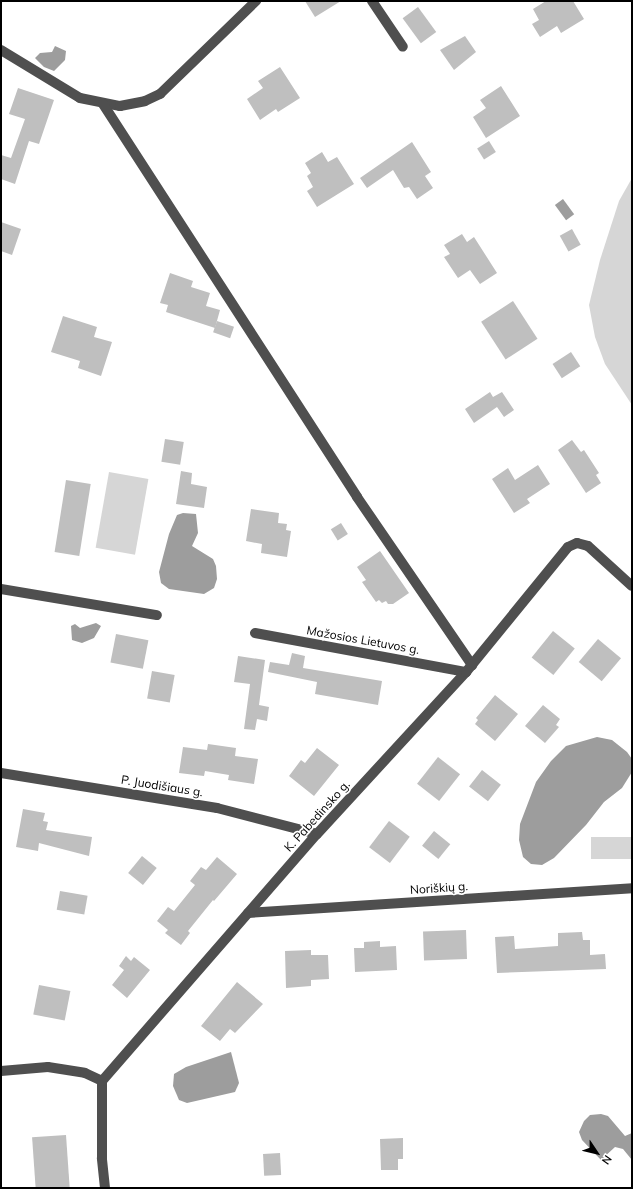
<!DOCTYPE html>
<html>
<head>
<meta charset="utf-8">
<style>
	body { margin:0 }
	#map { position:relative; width:633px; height:1189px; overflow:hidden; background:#fff; font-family:Mulish,sans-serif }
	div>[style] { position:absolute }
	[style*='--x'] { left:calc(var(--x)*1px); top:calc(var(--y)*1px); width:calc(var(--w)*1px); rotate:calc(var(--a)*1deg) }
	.green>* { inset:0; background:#d6d6d6; transform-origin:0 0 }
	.water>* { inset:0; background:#9d9d9d; transform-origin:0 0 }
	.building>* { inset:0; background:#bfbfbf; transform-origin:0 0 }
	.minor>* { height:10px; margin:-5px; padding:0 5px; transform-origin:5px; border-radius:5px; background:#4f4f4f }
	span { translate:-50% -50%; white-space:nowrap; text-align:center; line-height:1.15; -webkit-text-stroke:3.5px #fff; paint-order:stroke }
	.street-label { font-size:12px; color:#000 }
	.frame { position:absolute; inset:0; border:2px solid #000; pointer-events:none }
	.north { position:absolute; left:577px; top:1133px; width:40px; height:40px; -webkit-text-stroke:3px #fff; paint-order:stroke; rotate:125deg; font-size:11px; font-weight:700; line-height:16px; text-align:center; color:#000 }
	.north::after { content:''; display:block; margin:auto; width:14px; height:18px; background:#000; clip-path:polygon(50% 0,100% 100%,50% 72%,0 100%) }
</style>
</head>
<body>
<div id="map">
	<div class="green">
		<i style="clip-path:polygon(632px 178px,632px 405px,605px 364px,595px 337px,589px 305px,600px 260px,619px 201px)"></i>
		<i style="left:109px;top:472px;width:40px;height:77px;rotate:10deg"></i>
		<i style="left:632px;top:837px;width:22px;height:41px;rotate:90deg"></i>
	</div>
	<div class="water">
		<i style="clip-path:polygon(55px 46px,66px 51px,65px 60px,54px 71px,44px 67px,35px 58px,40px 53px,52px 52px)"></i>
		<i style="left:563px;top:199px;width:19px;height:10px;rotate:54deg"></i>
		<i style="clip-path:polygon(183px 513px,196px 514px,198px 533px,192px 546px,213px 559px,216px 566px,217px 579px,214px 588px,204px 594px,169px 589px,161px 583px,159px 572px,169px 534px,177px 515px)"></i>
		<i style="clip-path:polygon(96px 623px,101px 626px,94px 638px,82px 643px,72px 640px,71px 626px,75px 624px,80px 628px)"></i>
		<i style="clip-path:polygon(597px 737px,612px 740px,627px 752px,632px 759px,632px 772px,622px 788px,604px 802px,586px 825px,554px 858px,542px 865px,531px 864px,523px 857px,519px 840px,520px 824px,536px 782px,551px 761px,566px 746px)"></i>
		<i style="clip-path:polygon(231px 1052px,239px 1083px,235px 1092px,187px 1103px,179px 1100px,173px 1086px,174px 1074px,186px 1067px)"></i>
		<i style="clip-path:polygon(601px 1114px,608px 1116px,625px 1136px,632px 1133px,632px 1160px,623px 1149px,615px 1147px,601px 1160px,582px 1140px,579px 1132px,584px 1121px,590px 1115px)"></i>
	</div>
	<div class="building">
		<i style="clip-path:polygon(305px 1px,341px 1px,315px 17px)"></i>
		<i style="clip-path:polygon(546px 1px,573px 1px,584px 19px,561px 33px,557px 26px,540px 37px,532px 24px,539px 20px,533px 9px)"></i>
		<i style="left:418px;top:7px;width:31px;height:19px;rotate:54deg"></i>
		<i style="clip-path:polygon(465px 36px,476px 52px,454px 70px,440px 50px)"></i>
		<i style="clip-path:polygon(280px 67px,300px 98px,278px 112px,276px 109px,260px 120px,247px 99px,263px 88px,258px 81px)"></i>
		<i style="clip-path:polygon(501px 86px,520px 116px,486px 138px,473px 117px,486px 108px,480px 100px)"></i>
		<i style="clip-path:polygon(18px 88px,54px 100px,39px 144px,29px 141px,15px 184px,1px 179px,1px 155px,11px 158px,25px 119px,9px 114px)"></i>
		<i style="left:489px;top:141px;width:13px;height:14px;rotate:58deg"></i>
		<i style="clip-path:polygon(412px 142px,431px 172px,425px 176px,433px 188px,417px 199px,409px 187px,404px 188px,393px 170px,367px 188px,360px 178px)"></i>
		<i style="clip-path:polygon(322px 152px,328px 162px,337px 157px,354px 184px,317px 207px,307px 191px,313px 187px,307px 176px,311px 173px,305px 163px)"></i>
		<i style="clip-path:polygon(1px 222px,21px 229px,12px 255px,1px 251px)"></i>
		<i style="left:572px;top:229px;width:18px;height:14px;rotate:61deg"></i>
		<i style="clip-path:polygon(462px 234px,467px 242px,474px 237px,497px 273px,480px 284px,470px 270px,458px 278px,444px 257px,450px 254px,444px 245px)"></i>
		<i style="clip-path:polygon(170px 273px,193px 281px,191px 287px,210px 293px,206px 306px,220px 310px,215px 328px,166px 312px,168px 305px,160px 303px)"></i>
		<i style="left:513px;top:301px;width:45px;height:38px;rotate:57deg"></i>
		<i style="clip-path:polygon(63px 316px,97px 327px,94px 337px,112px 342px,101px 376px,78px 368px,80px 361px,51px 352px)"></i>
		<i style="left:217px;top:321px;width:18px;height:12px;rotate:19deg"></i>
		<i style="left:571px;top:352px;width:17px;height:22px;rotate:57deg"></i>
		<i style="clip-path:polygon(490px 392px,493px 397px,502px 392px,514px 410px,504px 417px,497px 407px,474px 423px,465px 409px)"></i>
		<i style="left:165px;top:439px;width:19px;height:23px;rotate:9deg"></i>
		<i style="clip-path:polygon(572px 440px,581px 452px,584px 450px,599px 473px,596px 475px,601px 483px,586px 493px,558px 450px)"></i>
		<i style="clip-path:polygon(538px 465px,550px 484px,527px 499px,530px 503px,514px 513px,492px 479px,508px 468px,515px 480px)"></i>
		<i style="clip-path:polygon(181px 471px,192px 473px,191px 484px,207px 487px,204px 508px,176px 504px)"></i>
		<i style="left:66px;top:480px;width:25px;height:73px;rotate:9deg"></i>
		<i style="clip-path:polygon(251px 509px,279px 513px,278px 523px,287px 524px,286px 530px,291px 531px,287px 557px,261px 553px,262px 544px,246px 541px)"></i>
		<i style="left:341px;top:523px;width:13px;height:12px;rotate:58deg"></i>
		<i style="clip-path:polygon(380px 551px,409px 593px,393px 604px,388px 604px,386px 601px,382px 603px,379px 600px,376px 602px,362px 582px,366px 580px,357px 567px)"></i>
		<i style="left:553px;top:631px;width:28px;height:34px;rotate:39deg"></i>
		<i style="left:116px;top:634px;width:33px;height:29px;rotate:11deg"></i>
		<i style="left:598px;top:639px;width:30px;height:30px;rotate:40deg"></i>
		<i style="clip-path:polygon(292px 653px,305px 656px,303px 668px,382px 681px,378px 705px,315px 694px,317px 682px,268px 672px,270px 662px,289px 665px)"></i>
		<i style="clip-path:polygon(238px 656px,265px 660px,259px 705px,269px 707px,267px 721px,257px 719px,255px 730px,244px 729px,250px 684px,234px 682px)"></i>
		<i style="left:152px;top:671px;width:23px;height:28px;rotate:10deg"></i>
		<i style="clip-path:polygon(495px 695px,518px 714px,495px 741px,475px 724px,478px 720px,476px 718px)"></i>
		<i style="clip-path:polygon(543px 705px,560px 719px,556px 725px,559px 727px,545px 743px,525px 726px)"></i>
		<i style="clip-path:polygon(208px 744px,236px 748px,235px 756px,258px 759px,254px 784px,228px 780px,229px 775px,205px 771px,204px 776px,179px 773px,183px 747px,207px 750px)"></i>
		<i style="clip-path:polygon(317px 748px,339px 765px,314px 796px,289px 776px,301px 760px,305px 763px)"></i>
		<i style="left:438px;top:757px;width:28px;height:34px;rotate:38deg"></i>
		<i style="left:482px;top:770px;width:24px;height:21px;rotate:38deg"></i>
		<i style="clip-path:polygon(23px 809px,45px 813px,43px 821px,48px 822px,46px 830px,92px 837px,89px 856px,39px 843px,38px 851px,16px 847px)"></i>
		<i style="left:389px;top:821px;width:26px;height:33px;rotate:37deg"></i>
		<i style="left:434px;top:831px;width:21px;height:19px;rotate:39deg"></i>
		<i style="left:142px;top:856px;width:19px;height:22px;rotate:39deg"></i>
		<i style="clip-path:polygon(217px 857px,237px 874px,214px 901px,213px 900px,188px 931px,190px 933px,181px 945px,165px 933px,168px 930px,157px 921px,168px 907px,174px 911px,195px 885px,190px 881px,201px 867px,206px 870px)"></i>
		<i style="left:60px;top:891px;width:28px;height:19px;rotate:10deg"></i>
		<i style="left:466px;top:930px;width:29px;height:43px;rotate:88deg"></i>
		<i style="clip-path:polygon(582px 932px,583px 940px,590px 940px,590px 955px,605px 954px,606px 969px,497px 973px,495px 937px,514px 936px,515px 949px,558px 946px,558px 933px)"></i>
		<i style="clip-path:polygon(380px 941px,380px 947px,396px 946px,397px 970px,355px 972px,354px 948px,364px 948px,364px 942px)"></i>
		<i style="clip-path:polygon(311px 950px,311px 955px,328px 955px,329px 979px,311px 980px,311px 986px,286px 988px,285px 951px)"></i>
		<i style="clip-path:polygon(126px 956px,131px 961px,134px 957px,150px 970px,127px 998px,112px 985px,124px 970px,119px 966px)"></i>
		<i style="clip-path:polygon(237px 982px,263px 1004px,235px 1033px,230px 1029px,220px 1041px,201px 1026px)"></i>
		<i style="left:39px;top:985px;width:32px;height:30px;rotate:11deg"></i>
		<i style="left:66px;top:1135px;width:53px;height:34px;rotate:86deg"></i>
		<i style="clip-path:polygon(403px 1138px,403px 1159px,398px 1159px,398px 1170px,381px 1170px,380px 1139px)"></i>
		<i style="left:280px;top:1153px;width:22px;height:17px;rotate:87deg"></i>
	</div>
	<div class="minor">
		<i style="--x:372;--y:1;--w:55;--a:56"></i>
		<i style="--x:1;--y:50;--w:92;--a:31.3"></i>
		<i style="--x:80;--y:98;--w:41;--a:11.3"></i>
		<i style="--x:120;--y:106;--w:25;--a:-11"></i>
		<i style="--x:145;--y:101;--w:17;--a:-25"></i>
		<i style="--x:160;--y:94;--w:134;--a:-44.1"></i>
		<i style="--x:103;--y:104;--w:468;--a:57.1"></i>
		<i style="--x:357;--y:497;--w:204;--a:55.6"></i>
		<i style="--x:1;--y:589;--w:158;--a:9.5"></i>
		<i style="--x:255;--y:633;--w:215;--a:10.5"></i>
		<i style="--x:1;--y:773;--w:219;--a:9.2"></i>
		<i style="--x:217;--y:808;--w:103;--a:14.6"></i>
		<i style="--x:248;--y:913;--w:385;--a:-3.7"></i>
		<i style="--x:1;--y:1071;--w:47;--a:-4.9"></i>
		<i style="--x:48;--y:1067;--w:37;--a:9"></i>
		<i style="--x:85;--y:1073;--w:19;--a:25"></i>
		<i style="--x:105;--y:1188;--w:30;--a:-96"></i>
		<i style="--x:102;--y:1158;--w:77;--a:-90"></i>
		<i style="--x:102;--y:1081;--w:327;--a:-49"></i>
		<i style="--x:317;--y:834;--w:220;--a:-47.4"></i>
		<i style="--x:466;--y:672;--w:161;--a:-50.8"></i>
		<i style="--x:568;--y:547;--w:10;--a:-24"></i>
		<i style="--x:577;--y:543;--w:11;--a:15"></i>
		<i style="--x:588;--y:546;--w:59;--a:42.3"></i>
	</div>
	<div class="street-label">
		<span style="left:363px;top:640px;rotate:10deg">Mažosios Lietuvos g.</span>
		<span style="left:162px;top:786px;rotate:9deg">P. Juodišiaus g.</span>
		<span style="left:317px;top:816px;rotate:-48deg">K. Pabedinsko g.</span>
		<span style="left:439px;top:888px;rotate:-4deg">Noriškių g.</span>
	</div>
	<div class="frame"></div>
	<div class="north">N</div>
</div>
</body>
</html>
